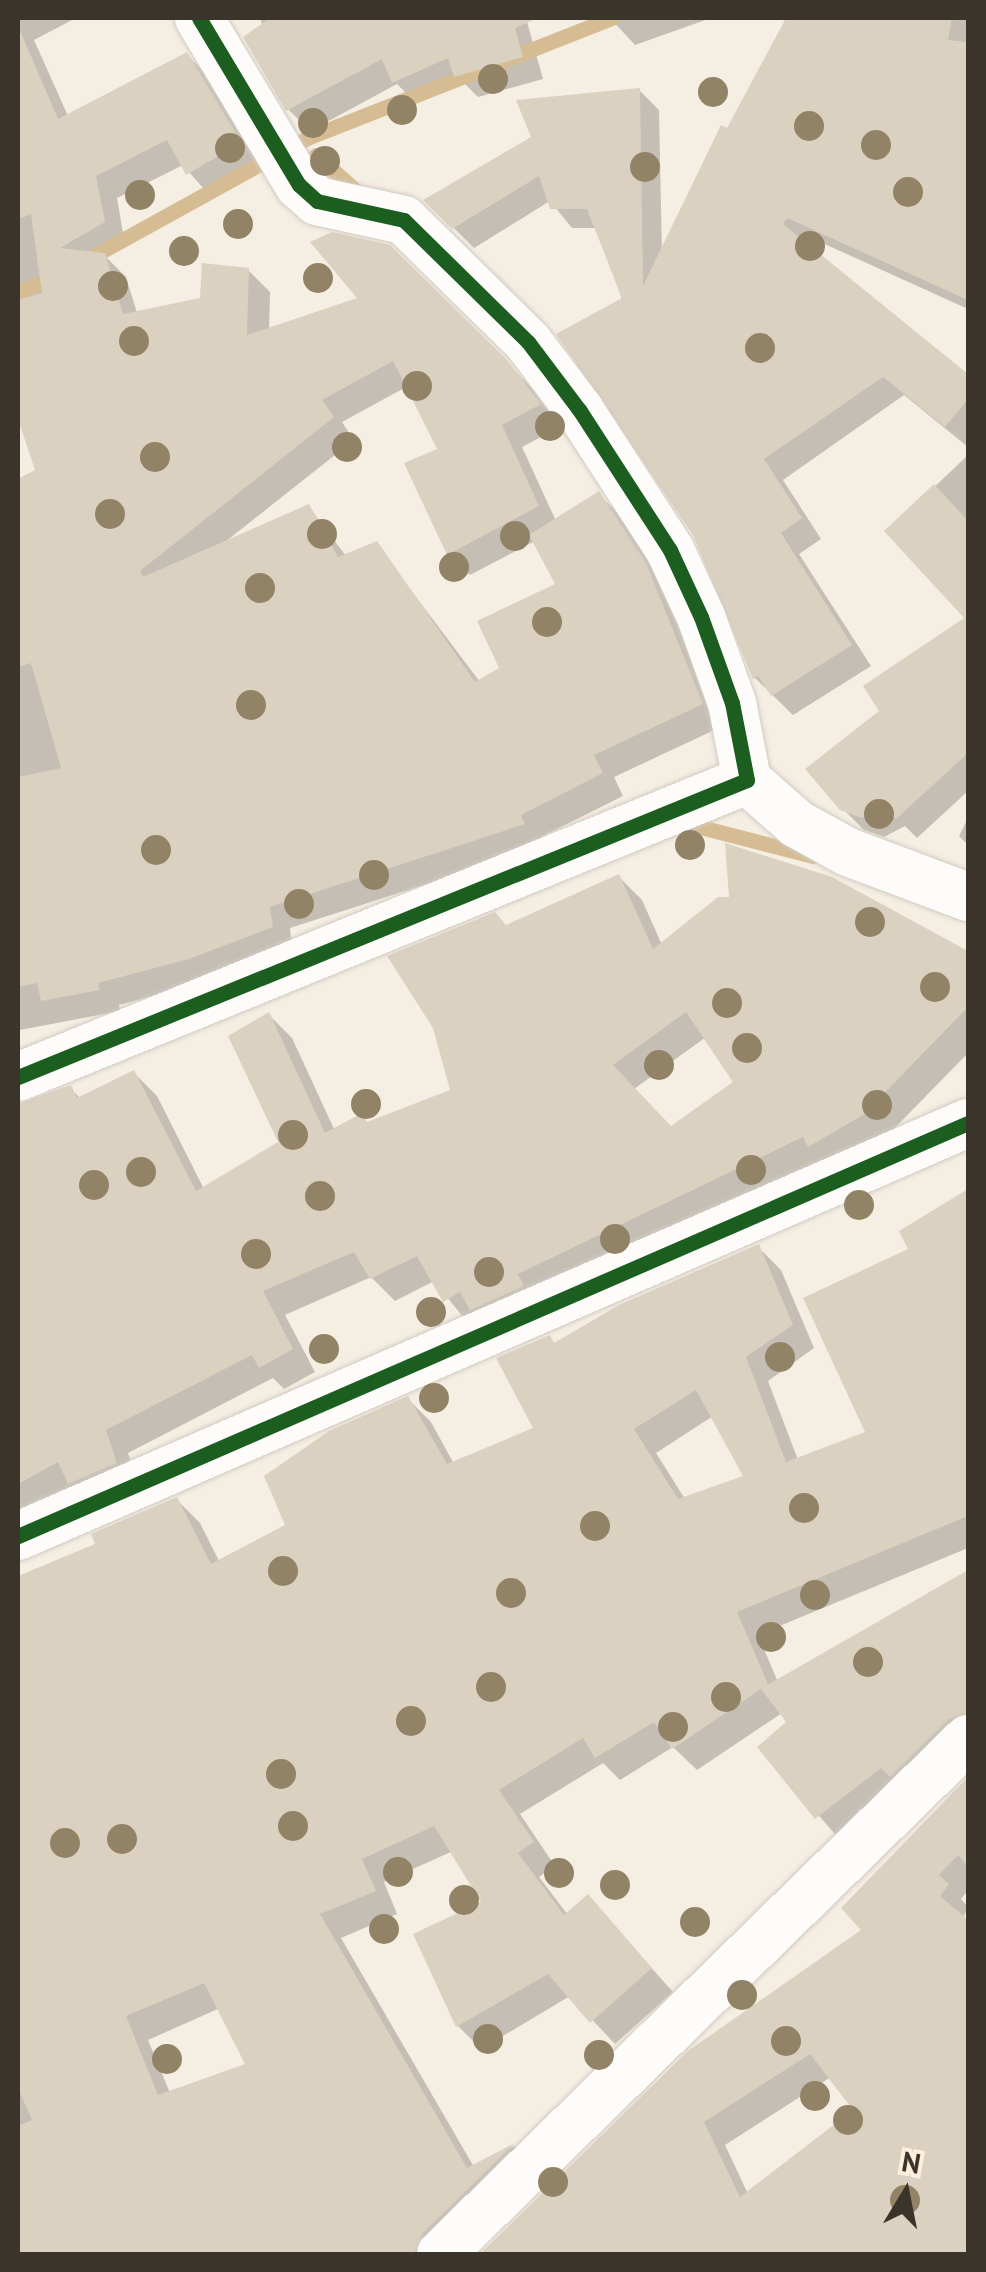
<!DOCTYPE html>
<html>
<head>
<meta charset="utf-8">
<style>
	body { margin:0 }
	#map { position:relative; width:986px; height:2272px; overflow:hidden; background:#f5eee3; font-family:"PT Sans",sans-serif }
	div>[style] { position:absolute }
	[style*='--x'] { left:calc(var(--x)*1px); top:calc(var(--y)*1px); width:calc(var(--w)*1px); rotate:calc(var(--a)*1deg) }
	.shadow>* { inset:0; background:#0003 }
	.stream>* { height:15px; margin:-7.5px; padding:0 7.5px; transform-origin:7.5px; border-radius:7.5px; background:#d6bc92 }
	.building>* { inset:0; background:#dbd1c1 }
	.roads { filter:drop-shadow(0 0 2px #d2cbc1) drop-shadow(0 0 2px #d2cbc1) }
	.street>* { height:48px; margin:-24px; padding:0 24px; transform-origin:24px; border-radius:24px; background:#fefcfb }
	.cycleway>* { height:15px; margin:-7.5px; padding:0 7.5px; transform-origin:7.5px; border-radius:7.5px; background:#1b5e20 }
	.trees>* { width:30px; height:30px; margin:-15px; border-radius:50%; background:#938366 }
	span { translate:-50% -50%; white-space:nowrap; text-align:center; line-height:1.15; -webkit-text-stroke:8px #fdefdb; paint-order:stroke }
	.frame { position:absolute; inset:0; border:20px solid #3a342a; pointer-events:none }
	.north { position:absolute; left:856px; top:2142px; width:100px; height:100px; -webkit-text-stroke:8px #fdefdb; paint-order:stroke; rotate:10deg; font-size:28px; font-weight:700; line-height:40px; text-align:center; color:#3a342a }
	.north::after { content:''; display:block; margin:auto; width:35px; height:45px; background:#3a342a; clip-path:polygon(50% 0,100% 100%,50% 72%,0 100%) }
</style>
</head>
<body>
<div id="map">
	<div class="shadow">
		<i style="clip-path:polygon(evenodd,18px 18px,76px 18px,34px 40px,68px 116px,187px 55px,209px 77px,258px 160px,258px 167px,209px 195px,183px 165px,117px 198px,125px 244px,105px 256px,126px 277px,137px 313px,203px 300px,248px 270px,270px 292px,269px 331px,361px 299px,389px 247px,529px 385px,560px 427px,522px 447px,556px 521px,599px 495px,621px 516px,667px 588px,723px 726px,614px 777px,623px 796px,541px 837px,545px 846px,290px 928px,292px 950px,211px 980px,119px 1005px,120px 1011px,20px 1030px,18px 1043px,18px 482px,38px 472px,18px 414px,18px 157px,31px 151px,18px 118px,18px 18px,408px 386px,440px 450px,449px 553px,470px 575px,535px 541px,559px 586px,502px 669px,480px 682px,376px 544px,346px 556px,309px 507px,225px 542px,354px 440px,342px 422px,408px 386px)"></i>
		<i style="clip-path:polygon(260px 18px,526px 18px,543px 79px,478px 97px,463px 82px,416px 103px,397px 84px,310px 131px,288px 109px)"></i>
		<i style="clip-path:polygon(610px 18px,711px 18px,635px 45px)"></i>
		<i style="clip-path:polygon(818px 18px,968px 18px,968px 309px,807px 236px,803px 244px,968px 378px,968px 447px,904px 395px,783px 480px,821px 539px,799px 554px,871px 666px,793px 715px,755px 678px,597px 228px,572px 228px,550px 201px,474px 248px,427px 201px,639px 90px,659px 110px,662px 254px)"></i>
		<i style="clip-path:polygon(968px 455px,968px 791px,917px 838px,905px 826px,884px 837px,864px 830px,843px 809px,882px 711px,968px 619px,887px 532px)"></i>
		<i style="clip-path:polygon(968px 818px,968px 845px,959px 836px)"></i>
		<i style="clip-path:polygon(evenodd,619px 877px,642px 900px,662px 945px,831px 879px,968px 952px,968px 1053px,884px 1139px,468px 1323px,434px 1281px,395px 1301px,371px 1277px,285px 1315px,315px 1372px,284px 1389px,273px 1378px,128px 1453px,139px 1486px,18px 1516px,18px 1110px,70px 1088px,81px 1099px,134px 1073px,157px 1096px,204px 1189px,281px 1143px,269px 1015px,292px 1038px,335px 1131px,361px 1116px,369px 1124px,453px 1091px,507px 927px,619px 877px,706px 1037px,736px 1083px,671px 1129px,634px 1089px,706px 1037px)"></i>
		<i style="clip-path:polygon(evenodd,968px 1192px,968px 1548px,758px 1635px,778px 1682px,968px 1573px,968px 1745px,840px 1840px,760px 1747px,789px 1722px,782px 1713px,697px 1770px,673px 1747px,620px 1780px,603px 1763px,520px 1814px,555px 1866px,539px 1877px,568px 1915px,588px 1897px,673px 1992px,615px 2044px,570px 1996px,481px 2049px,458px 2026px,485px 1903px,453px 1851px,384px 1882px,397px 1914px,341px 1938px,474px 2167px,514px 2146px,536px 2168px,447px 2254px,18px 2254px,18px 1579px,98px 1545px,177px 1500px,200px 1523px,220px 1563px,288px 1526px,408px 1399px,431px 1422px,454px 1464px,537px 1429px,549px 1338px,556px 1344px,758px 1247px,781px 1270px,814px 1348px,768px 1381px,798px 1460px,868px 1434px,911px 1251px,902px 1232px,968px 1192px,713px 1416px,746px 1477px,685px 1499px,656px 1453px,713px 1416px,968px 1192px,220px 2008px,249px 2066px,170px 2093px,148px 2040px,220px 2008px)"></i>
		<i style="clip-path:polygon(evenodd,968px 1779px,968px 1890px,961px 1899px,968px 1907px,963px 1918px,968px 1923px,968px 2254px,483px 2254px,690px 2053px,865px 1930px,844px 1908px,968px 1779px,831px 2077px,857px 2110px,748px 2194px,725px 2145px,831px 2077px)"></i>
	</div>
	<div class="stream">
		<i style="--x:316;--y:155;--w:62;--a:41.7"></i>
		<i style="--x:86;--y:260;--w:252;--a:-28.9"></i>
		<i style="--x:307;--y:138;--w:328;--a:-21.5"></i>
		<i style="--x:18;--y:293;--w:42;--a:-25.3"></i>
		<i style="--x:685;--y:823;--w:132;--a:14.5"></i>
	</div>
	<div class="building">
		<i style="clip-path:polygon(270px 18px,538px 18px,515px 28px,523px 57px,454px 77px,448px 58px,392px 83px,382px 59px,286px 111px,243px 37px)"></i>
		<i style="clip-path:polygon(786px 18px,952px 18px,948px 40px,968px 42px,968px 300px,787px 218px,783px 224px,968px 374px,968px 399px,945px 427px,883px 377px,764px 459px,802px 518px,781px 533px,852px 645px,771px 696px,758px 676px,753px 679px,693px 535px,556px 334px,622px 298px,587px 209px,550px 209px,539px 176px,452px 229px,423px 200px,531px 137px,516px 100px,640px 88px,643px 286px,721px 125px,727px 128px)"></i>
		<i style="clip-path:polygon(18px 26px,58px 119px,187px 52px,237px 135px,237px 145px,186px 175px,167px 140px,96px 176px,105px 222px,60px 248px,105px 253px,123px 314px,200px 298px,202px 263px,249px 268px,247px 335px,357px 298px,310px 242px,332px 232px,390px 245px,507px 360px,541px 404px,502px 425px,539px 506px,447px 555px,404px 463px,437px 449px,393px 361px,322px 400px,334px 417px,140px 571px,143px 577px,309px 504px,338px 557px,377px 541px,475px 682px,499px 668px,477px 621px,555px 584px,529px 535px,599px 491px,646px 563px,703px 704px,594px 755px,603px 773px,521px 815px,525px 824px,270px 907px,273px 927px,189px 959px,98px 983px,100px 990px,41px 1001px,37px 983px,18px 987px,18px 777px,61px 768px,31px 663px,18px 667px,18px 479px,35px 470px,18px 419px,18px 300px,42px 293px,31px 214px,18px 219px)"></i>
		<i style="clip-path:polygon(934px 484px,968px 521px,968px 753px,896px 819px,883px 807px,862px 818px,840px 810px,805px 769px,879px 711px,863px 686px,964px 618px,884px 531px)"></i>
		<i style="clip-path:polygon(evenodd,725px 843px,832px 877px,968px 951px,968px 1007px,863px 1115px,808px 1147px,803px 1137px,518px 1274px,524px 1286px,470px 1310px,460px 1292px,443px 1302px,417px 1256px,370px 1279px,354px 1252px,263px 1291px,293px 1349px,259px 1368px,252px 1355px,106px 1430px,117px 1463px,68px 1484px,58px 1462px,18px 1484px,18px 1104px,71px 1085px,77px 1098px,134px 1070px,196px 1191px,278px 1142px,228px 1036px,269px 1012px,325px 1133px,362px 1113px,367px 1122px,450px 1090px,433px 1028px,387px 956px,495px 912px,506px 925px,619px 874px,653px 949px,718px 897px,729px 897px,725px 843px,686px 1012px,733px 1082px,671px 1126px,613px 1065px,686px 1012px)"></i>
		<i style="clip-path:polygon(evenodd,968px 1189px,968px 1516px,737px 1612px,768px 1684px,762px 1688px,968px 1570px,968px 1712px,949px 1719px,890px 1777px,881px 1768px,815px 1819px,757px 1747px,786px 1722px,761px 1689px,672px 1749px,654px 1722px,595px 1758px,583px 1738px,499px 1790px,534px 1842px,518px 1853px,564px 1915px,588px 1894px,652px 1968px,590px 2023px,548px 1974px,456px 2027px,413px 1934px,481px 1902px,434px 1826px,362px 1859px,376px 1891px,320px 1914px,467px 2168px,515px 2143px,422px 2234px,414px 2254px,18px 2254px,18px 2126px,32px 2120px,18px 2088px,18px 1576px,95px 1544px,91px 1534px,177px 1497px,211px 1564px,285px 1525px,264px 1476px,329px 1431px,408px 1396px,447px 1464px,533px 1428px,496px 1358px,550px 1335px,554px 1343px,619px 1305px,759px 1244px,793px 1325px,746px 1357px,786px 1462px,865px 1432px,803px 1298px,908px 1249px,899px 1231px,968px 1189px,696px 1390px,743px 1476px,678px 1499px,634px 1429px,696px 1390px,968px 1189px,204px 1983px,245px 2064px,158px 2095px,126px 2016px,204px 1983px)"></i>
		<i style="clip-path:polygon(evenodd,968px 1777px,968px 1866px,958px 1855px,939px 1875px,949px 1884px,940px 1896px,968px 1920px,968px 2254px,480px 2254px,688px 2051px,861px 1930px,841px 1908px,968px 1777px,810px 2054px,853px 2110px,740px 2197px,704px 2122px,810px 2054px)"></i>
	</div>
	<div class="roads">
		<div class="street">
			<i style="--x:747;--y:780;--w:67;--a:41.3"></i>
			<i style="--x:797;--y:824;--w:58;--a:28.8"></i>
			<i style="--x:848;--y:852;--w:128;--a:20.6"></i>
			<i style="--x:18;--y:1077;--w:787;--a:-22.17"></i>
			<i style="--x:747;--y:780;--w:78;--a:-101"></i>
			<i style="--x:732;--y:703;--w:91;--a:-109.8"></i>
			<i style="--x:701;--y:617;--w:74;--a:-114.8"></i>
			<i style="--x:670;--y:550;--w:166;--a:-122.9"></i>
			<i style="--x:580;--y:411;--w:86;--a:-127"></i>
			<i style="--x:528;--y:342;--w:174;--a:-135.5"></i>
			<i style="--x:404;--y:220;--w:89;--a:-167.7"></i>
			<i style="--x:317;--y:201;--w:24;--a:-138"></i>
			<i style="--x:299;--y:185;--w:195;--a:-120.9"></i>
			<i style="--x:18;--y:1536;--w:1036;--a:-23.5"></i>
			<i style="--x:441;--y:2254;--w:737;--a:-44.34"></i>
		</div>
	</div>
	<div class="cycleway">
		<i style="--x:18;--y:1077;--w:787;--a:-22.17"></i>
		<i style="--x:747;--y:780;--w:78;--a:-101"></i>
		<i style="--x:732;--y:703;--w:91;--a:-109.8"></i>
		<i style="--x:701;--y:617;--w:74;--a:-114.8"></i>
		<i style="--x:670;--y:550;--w:166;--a:-122.9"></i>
		<i style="--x:580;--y:411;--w:86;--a:-127"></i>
		<i style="--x:528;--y:342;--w:174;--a:-135.5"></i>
		<i style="--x:404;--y:220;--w:89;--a:-167.7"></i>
		<i style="--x:317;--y:201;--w:24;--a:-138"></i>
		<i style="--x:299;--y:185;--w:195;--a:-120.9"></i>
		<i style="--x:18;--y:1536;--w:1036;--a:-23.5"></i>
	</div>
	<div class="trees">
		<i style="left:493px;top:79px"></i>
		<i style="left:713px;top:92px"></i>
		<i style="left:402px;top:110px"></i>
		<i style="left:313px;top:123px"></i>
		<i style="left:809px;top:126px"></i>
		<i style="left:876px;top:145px"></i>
		<i style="left:230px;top:148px"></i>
		<i style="left:325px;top:161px"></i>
		<i style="left:645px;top:167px"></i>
		<i style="left:908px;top:192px"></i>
		<i style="left:140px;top:195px"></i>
		<i style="left:238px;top:224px"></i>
		<i style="left:810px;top:246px"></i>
		<i style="left:184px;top:251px"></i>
		<i style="left:318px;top:278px"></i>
		<i style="left:113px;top:286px"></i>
		<i style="left:134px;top:341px"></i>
		<i style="left:760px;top:348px"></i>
		<i style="left:417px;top:386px"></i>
		<i style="left:550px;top:426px"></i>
		<i style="left:347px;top:447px"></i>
		<i style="left:155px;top:457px"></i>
		<i style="left:110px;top:514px"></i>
		<i style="left:322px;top:534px"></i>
		<i style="left:515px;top:536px"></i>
		<i style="left:454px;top:567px"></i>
		<i style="left:260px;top:588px"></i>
		<i style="left:547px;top:622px"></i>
		<i style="left:251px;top:705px"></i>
		<i style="left:879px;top:814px"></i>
		<i style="left:690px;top:845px"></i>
		<i style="left:156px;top:850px"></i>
		<i style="left:374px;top:875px"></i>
		<i style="left:299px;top:904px"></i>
		<i style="left:870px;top:922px"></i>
		<i style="left:935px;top:987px"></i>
		<i style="left:727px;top:1003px"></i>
		<i style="left:747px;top:1048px"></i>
		<i style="left:659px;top:1065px"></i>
		<i style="left:366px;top:1104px"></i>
		<i style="left:877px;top:1105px"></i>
		<i style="left:293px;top:1135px"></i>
		<i style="left:751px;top:1170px"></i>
		<i style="left:141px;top:1172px"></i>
		<i style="left:94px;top:1185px"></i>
		<i style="left:320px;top:1196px"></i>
		<i style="left:859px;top:1205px"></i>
		<i style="left:615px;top:1239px"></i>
		<i style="left:256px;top:1254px"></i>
		<i style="left:489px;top:1272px"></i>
		<i style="left:431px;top:1312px"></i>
		<i style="left:324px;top:1349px"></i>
		<i style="left:780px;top:1357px"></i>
		<i style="left:434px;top:1398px"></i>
		<i style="left:804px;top:1508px"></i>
		<i style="left:595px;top:1526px"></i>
		<i style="left:283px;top:1571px"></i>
		<i style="left:511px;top:1593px"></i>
		<i style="left:815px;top:1595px"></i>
		<i style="left:771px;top:1637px"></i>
		<i style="left:868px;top:1662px"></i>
		<i style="left:491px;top:1687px"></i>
		<i style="left:726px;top:1697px"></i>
		<i style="left:411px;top:1721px"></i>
		<i style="left:673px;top:1727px"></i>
		<i style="left:281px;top:1774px"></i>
		<i style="left:293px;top:1826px"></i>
		<i style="left:122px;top:1839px"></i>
		<i style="left:65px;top:1843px"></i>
		<i style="left:398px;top:1872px"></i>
		<i style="left:559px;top:1873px"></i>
		<i style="left:615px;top:1885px"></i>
		<i style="left:464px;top:1900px"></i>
		<i style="left:695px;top:1922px"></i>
		<i style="left:384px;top:1929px"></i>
		<i style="left:742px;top:1995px"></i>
		<i style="left:488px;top:2039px"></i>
		<i style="left:786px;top:2041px"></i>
		<i style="left:599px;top:2055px"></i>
		<i style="left:167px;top:2059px"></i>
		<i style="left:815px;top:2096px"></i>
		<i style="left:848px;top:2120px"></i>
		<i style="left:553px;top:2182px"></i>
		<i style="left:905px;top:2200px"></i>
	</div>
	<div class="frame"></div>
	<div class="north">N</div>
</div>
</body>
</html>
